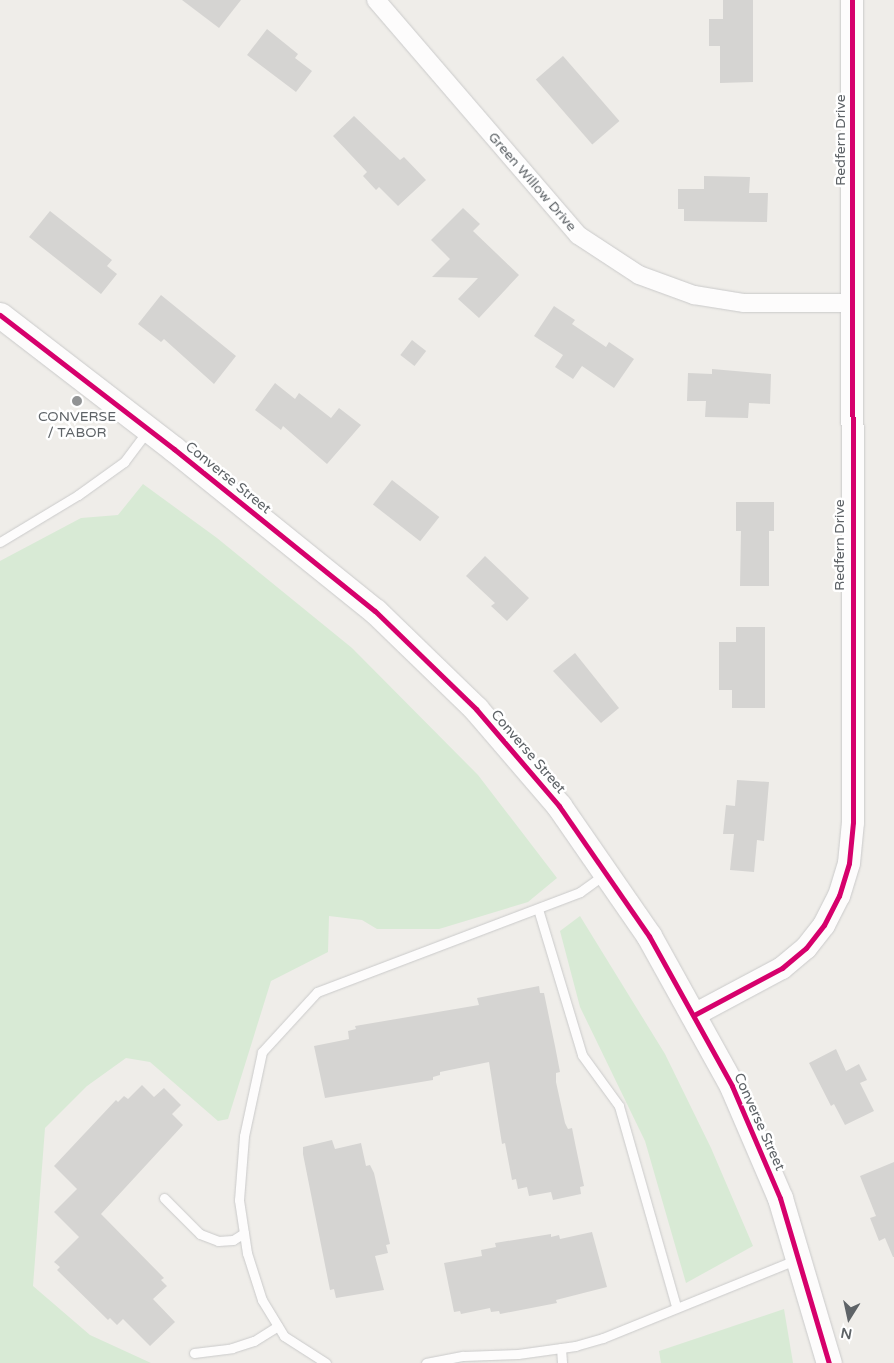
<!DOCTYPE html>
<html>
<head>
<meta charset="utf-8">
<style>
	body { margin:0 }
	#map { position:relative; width:894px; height:1363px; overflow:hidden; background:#efede9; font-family:"Varela Round",sans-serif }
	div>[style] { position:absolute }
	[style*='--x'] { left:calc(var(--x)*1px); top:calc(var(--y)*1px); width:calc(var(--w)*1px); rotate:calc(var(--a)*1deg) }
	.green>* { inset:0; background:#d8ead5 }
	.building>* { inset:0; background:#d5d4d2; transform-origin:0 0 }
	.roads { filter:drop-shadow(0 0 1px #cacaca) drop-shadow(0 0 1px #cacaca) }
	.service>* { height:9px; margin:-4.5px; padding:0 4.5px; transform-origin:4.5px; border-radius:4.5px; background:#fdfcfc }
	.minor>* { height:18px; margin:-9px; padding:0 9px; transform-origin:9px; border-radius:9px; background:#fdfcfc }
	.tertiary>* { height:22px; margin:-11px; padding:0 11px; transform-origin:11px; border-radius:11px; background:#fdfcfc }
	.secondary>* { height:25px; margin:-12.5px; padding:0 12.5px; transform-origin:12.5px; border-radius:12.5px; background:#fdfcfc }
	.cycleway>* { height:5px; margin:-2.5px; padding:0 2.5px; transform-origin:2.5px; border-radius:2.5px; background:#d6006c }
	.dots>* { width:14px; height:14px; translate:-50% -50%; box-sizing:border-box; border:2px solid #fff; border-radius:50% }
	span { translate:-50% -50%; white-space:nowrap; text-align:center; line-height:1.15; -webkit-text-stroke:5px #fff; paint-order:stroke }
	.street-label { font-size:14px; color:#5e6367 }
	.poi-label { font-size:14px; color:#5e6367 }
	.north { position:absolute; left:824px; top:1293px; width:50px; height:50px; -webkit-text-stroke:4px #fff; paint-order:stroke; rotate:190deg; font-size:14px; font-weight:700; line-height:20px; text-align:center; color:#5e6367 }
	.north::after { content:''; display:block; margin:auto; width:18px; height:22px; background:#5e6367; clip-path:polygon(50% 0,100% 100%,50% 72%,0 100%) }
</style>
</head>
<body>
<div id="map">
	<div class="green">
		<i style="clip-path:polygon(143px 484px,217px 538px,352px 648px,478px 775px,557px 878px,528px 902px,439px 929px,377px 929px,362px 920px,329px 916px,328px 952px,271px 981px,228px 1119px,218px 1121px,150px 1062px,126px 1058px,87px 1086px,45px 1128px,33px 1286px,90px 1335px,151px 1363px,0 1363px,0 561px,81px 518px,118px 515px)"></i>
		<i style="clip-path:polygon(580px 916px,665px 1054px,711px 1148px,753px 1246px,686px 1283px,645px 1141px,580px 1007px,560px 931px)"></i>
		<i style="clip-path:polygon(784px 1309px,793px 1363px,661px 1363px,659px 1351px)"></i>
	</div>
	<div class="building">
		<i style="clip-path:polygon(182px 0,241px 0,219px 28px)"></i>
		<i style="clip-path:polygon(723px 0,753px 0,753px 82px,720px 83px,720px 46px,709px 46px,709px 19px,723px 19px)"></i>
		<i style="clip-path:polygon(267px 29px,298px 54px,295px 58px,312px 71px,296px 92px,247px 55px)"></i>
		<i style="left:563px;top:56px;width:86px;height:36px;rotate:49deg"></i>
		<i style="clip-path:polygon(354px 116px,400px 160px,404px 157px,426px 180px,398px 206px,379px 187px,376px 190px,363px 176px,367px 172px,333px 136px)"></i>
		<i style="clip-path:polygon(704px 176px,750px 177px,749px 193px,768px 193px,767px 222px,684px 221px,684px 209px,678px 209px,678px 189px,704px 189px)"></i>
		<i style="clip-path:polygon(463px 208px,480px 224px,473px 231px,519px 275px,479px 318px,458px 299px,478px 278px,432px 277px,450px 259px,431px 240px)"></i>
		<i style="clip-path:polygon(50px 211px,112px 260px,107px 266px,117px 274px,101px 294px,29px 237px)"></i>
		<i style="clip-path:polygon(161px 295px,236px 356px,214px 384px,164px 339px,161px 342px,138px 324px)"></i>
		<i style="clip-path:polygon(554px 306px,575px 320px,572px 324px,606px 347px,609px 342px,634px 359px,614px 388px,582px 366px,573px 379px,555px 367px,563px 355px,534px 336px)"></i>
		<i style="left:412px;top:340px;width:18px;height:19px;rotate:38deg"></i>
		<i style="clip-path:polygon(712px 369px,771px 374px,770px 404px,749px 403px,748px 418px,705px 417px,706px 401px,687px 401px,688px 373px,712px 374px)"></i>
		<i style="clip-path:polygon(275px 383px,295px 399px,299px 393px,331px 418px,339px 408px,361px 425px,327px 464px,283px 426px,281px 430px,255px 410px)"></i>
		<i style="left:392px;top:480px;width:60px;height:31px;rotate:38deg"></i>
		<i style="clip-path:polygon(736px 502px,774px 502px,774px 531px,769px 531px,769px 586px,740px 586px,741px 531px,736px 531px)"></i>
		<i style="clip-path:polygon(485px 556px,529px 598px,507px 621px,491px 606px,495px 603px,466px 576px)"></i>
		<i style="clip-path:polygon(736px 627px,765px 627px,765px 708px,732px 708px,732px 690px,719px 690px,719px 642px,736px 642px)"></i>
		<i style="clip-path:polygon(575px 653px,619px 708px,601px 723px,553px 671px)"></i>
		<i style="clip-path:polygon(737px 780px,769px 782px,764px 841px,757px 840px,754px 872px,730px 870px,734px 834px,723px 834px,726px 805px,735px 806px)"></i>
		<i style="clip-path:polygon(539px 986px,540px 993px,544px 993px,555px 1046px,560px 1072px,556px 1073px,556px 1082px,565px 1123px,568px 1129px,572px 1128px,576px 1148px,584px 1186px,580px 1187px,581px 1194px,553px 1200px,551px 1192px,529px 1196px,527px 1187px,518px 1189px,516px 1179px,512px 1180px,505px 1143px,502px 1144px,489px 1062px,440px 1072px,440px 1075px,433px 1077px,433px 1080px,325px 1098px,314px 1046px,349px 1039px,348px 1031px,356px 1029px,355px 1026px,479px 1005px,477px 998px)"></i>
		<i style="clip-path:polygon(836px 1049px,846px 1071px,859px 1064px,867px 1080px,860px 1083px,874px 1111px,845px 1125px,834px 1104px,831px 1106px,809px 1063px)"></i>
		<i style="clip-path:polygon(142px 1085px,154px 1097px,164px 1088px,181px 1105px,172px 1114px,183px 1125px,101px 1214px,164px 1278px,161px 1280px,167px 1286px,153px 1299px,175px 1322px,150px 1346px,123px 1319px,117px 1325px,110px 1318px,108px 1320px,57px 1270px,60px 1267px,54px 1262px,79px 1237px,54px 1212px,77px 1189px,54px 1166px,116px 1100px,118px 1102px,124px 1096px,128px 1099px)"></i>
		<i style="clip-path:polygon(332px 1140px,335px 1149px,361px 1143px,366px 1166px,370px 1165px,374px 1173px,390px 1244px,386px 1245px,388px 1253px,375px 1256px,384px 1290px,336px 1298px,334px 1289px,330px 1290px,303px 1154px,303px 1147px)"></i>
		<i style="clip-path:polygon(894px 1162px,894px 1257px,893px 1257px,885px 1238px,879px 1241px,870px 1218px,876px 1216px,860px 1176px)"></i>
		<i style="clip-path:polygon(592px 1232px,607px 1287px,556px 1300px,557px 1303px,500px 1314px,499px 1311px,491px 1312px,490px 1308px,461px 1314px,460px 1311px,454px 1312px,444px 1263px,482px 1256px,481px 1250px,496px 1247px,495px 1243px,551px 1234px,551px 1237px,559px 1235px,560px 1239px)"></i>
	</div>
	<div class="roads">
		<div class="service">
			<i style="--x:0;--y:542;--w:91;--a:-31.1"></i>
			<i style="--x:78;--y:495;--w:57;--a:-35.7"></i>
			<i style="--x:124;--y:462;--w:40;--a:-53"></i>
			<i style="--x:538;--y:909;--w:152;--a:73.2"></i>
			<i style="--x:582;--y:1055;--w:63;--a:54"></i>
			<i style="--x:619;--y:1106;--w:208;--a:74.1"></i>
			<i style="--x:164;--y:1198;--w:51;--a:45"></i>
			<i style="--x:200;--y:1234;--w:19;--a:21"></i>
			<i style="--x:218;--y:1241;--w:15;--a:-4"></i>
			<i style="--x:233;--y:1240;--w:13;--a:-32"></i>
			<i style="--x:561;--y:1348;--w:15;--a:86"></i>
			<i style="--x:194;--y:1353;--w:38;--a:-7"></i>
			<i style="--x:232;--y:1348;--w:23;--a:-18"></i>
			<i style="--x:254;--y:1341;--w:28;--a:-32"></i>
			<i style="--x:326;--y:1363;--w:50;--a:-147.3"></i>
			<i style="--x:284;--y:1336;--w:42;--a:-121.4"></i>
			<i style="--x:262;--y:1300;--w:49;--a:-107.7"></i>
			<i style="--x:247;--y:1253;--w:54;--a:-98.6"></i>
			<i style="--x:239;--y:1200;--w:64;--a:-85.5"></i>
			<i style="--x:244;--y:1136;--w:86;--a:-77.9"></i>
			<i style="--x:262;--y:1052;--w:81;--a:-47.5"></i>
			<i style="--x:317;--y:992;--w:281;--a:-20.8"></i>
			<i style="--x:580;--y:892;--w:31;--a:-36"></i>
			<i style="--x:426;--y:1363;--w:38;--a:-11"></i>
			<i style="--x:463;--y:1356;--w:55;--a:-2.1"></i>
			<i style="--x:518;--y:1354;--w:58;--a:-8"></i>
			<i style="--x:575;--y:1346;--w:29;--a:-16"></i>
			<i style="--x:603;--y:1338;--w:210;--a:-22.1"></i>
		</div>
		<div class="minor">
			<i style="--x:376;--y:0;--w:310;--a:49.3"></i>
			<i style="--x:578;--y:235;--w:73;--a:33.3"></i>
			<i style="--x:639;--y:275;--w:59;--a:20"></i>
			<i style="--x:694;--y:295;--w:51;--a:9.1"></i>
			<i style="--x:744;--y:303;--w:107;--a:0"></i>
		</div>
		<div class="tertiary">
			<i style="--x:694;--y:1015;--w:100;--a:-28.1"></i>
			<i style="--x:782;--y:968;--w:31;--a:-40"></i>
			<i style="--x:806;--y:948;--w:29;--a:-52"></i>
			<i style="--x:824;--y:925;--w:33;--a:-63"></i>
			<i style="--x:839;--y:896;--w:34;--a:-73"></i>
			<i style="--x:849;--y:863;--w:41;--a:-84.4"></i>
			<i style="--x:853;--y:822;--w:822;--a:-90.07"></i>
		</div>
		<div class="secondary">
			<i style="--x:0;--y:315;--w:220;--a:37.6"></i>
			<i style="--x:174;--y:449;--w:258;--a:38.9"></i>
			<i style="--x:375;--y:611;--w:141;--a:44.1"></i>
			<i style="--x:476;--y:709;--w:128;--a:49.4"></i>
			<i style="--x:559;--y:806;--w:158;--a:55.3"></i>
			<i style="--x:649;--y:936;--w:171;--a:61"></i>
			<i style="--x:732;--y:1086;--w:122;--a:66.8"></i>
			<i style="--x:780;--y:1198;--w:172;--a:73.5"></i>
		</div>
	</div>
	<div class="cycleway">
		<i style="--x:0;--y:315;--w:220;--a:37.6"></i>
		<i style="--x:174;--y:449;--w:258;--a:38.9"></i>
		<i style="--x:375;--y:611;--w:141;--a:44.1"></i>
		<i style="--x:476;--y:709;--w:128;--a:49.4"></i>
		<i style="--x:559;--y:806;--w:158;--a:55.3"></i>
		<i style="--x:649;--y:936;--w:171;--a:61"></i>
		<i style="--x:732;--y:1086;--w:122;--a:66.8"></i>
		<i style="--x:780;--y:1198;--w:172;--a:73.5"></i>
		<i style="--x:694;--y:1015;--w:100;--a:-28.1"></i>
		<i style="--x:782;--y:968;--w:31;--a:-40"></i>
		<i style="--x:806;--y:948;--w:29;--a:-52"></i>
		<i style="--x:824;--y:925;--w:33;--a:-63"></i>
		<i style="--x:839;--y:896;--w:34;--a:-73"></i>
		<i style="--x:849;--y:863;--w:41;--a:-84.4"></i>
		<i style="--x:853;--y:822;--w:822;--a:-90.07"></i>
	</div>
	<div class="dots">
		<i style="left:77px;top:401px;background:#919394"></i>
	</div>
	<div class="street-label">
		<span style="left:841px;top:140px;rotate:-90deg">Redfern Drive</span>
		<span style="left:532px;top:182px;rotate:49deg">Green Willow Drive</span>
		<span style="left:228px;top:478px;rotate:39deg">Converse Street</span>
		<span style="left:840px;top:545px;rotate:-90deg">Redfern Drive</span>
		<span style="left:528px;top:752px;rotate:49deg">Converse Street</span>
		<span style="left:759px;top:1122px;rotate:66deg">Converse Street</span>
	</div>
	<div class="poi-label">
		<span style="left:77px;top:425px">CONVERSE<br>/ TABOR</span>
	</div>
	<div class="north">N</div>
</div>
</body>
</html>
